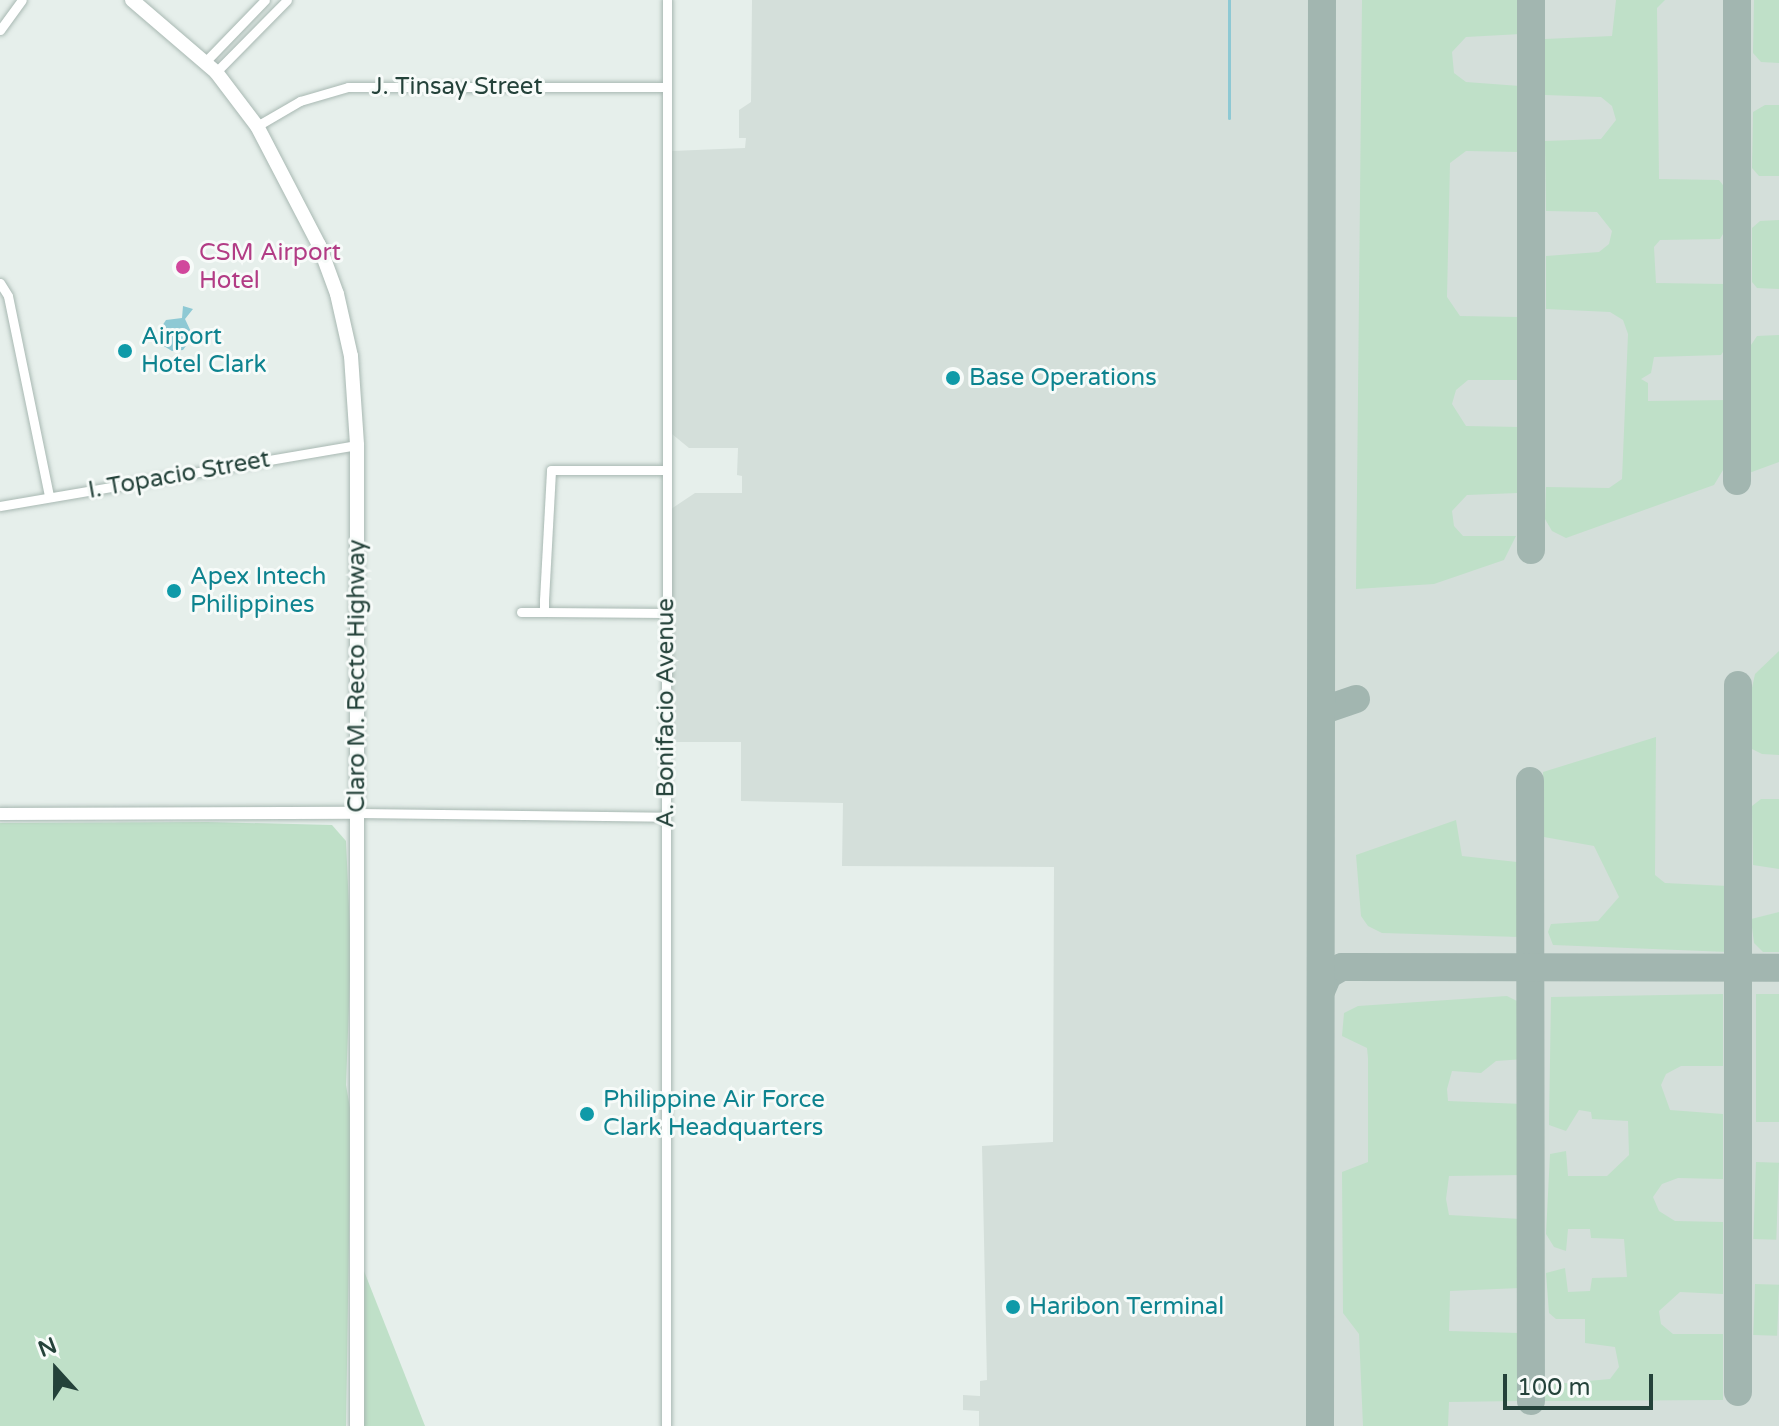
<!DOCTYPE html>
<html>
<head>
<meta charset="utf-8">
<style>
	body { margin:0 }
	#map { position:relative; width:1779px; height:1426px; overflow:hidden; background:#e6efeb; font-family:"Varela Round",sans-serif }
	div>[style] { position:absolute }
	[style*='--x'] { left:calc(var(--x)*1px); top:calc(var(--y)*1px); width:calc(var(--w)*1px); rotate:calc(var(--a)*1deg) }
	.built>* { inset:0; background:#d4dfda }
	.green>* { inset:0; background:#bfe0c8; transform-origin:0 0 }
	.water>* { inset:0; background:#8ec9d4 }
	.stream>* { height:3px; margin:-1.5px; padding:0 1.5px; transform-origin:1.5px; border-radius:1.5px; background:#8ec9d4 }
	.taxiway>* { height:28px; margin:-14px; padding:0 14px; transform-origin:14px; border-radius:14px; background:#a2b6b0 }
	.roads { filter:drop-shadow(0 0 2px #a8b8b2) drop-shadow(0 0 2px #a8b8b2) }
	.minor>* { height:9px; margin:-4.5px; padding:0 4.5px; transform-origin:4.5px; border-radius:4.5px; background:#fff }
	.tertiary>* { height:12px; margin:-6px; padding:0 6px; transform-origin:6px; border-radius:6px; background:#fff }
	.secondary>* { height:14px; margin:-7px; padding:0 7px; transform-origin:7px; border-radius:7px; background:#fff }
	.dots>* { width:22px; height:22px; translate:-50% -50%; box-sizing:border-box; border:4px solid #f7fbf9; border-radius:50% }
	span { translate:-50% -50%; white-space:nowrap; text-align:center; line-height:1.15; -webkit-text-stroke:6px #f7fbf9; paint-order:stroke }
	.street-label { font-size:24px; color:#24423a }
	.hotel-label { font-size:24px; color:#b23c85 }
	.left { translate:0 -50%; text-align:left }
	.culture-label { font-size:24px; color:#0d838f }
	.north { position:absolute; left:16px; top:1330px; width:80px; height:80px; -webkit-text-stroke:6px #f7fbf9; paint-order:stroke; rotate:339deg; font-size:22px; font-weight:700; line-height:32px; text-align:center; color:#24423a }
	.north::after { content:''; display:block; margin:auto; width:28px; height:36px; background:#24423a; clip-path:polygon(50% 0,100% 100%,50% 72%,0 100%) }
	.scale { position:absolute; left:1503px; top:1374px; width:150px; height:36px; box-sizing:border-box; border:4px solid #24423a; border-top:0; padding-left:10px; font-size:24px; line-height:28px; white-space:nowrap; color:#24423a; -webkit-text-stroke:6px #f7fbf9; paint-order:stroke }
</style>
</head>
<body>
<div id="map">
	<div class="built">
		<i style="clip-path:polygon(752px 0,1779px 0,1779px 1426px,979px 1426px,979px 1411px,963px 1410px,963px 1395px,980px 1396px,980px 1381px,987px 1380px,982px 1146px,1053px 1142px,1054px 867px,842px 866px,843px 803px,741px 801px,741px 742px,672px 742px,671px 509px,695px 493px,742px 493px,742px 476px,737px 475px,738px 448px,689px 448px,672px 434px,672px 151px,745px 148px,746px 138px,739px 138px,739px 110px,751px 102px)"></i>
	</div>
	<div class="green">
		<i style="clip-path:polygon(1362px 0,1520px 0,1521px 34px,1466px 37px,1452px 52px,1454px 73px,1466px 82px,1520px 86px,1520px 152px,1466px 151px,1450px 163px,1447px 297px,1460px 316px,1519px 317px,1520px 380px,1468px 380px,1456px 390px,1452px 404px,1466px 426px,1520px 427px,1518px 493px,1467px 495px,1452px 511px,1454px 526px,1463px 536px,1516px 536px,1504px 560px,1434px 584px,1356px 589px)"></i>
		<i style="clip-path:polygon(1616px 0,1665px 0,1657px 8px,1659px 179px,1719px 180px,1726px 189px,1726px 229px,1720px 239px,1660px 240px,1654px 247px,1656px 283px,1725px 284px,1727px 346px,1721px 355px,1654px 357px,1651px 373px,1641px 379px,1648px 383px,1648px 401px,1728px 400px,1726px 465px,1714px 485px,1566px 538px,1552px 531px,1545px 519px,1546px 487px,1609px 488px,1622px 479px,1628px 334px,1623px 320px,1610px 312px,1546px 309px,1546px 256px,1599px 252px,1609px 244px,1612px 231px,1597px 212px,1546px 211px,1545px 141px,1601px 139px,1616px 120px,1612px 106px,1601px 97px,1545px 95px,1545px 39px,1612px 36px)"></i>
		<i style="clip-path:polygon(1754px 0,1779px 0,1779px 63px,1761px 62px,1753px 53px)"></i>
		<i style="clip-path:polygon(1765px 105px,1779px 105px,1779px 176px,1759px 176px,1752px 168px,1753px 112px)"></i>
		<i style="clip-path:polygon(1779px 220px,1779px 289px,1757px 288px,1752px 282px,1752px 228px,1760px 221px)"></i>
		<i style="clip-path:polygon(1779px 335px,1779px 462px,1749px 473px,1751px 345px,1757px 336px)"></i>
		<i style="clip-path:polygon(1779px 651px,1779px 755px,1762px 754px,1752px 749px,1752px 688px,1755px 674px)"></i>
		<i style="clip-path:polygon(1656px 737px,1655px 875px,1665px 883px,1728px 886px,1728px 952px,1553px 945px,1548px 932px,1551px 924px,1598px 921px,1619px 897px,1594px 846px,1544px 837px,1543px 772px)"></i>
		<i style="clip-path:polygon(1761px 799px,1779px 799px,1779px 869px,1753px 865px,1752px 806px)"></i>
		<i style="clip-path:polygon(1456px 820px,1462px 856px,1517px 862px,1520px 937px,1382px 933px,1368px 926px,1361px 916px,1356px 855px)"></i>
		<i style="clip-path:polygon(208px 822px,332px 825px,346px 841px,351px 952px,346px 1085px,351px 1114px,346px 1426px,0 1426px,0 823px)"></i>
		<i style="clip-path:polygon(1779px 912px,1779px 952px,1763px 952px,1754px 943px,1751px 919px)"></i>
		<i style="clip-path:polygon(1723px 994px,1723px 1066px,1681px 1066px,1666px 1074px,1661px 1085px,1670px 1110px,1723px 1114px,1723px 1179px,1678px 1178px,1662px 1184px,1653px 1197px,1659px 1211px,1675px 1221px,1723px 1222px,1723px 1294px,1680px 1292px,1659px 1311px,1661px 1324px,1673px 1334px,1723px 1334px,1723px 1400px,1543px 1401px,1544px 1385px,1610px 1379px,1619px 1367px,1615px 1347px,1585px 1343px,1585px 1319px,1556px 1319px,1549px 1313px,1546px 1273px,1565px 1268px,1568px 1292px,1590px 1291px,1592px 1278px,1627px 1277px,1624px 1239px,1591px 1238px,1590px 1229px,1568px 1229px,1566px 1251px,1554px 1247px,1546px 1234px,1550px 1154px,1566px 1151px,1568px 1176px,1607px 1176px,1629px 1155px,1628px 1121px,1592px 1119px,1591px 1112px,1579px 1110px,1566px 1131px,1549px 1125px,1551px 997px)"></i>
		<i style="left:1756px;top:994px;width:23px;height:128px"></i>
		<i style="clip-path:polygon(1507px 996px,1525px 1005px,1524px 1059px,1496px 1061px,1481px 1073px,1452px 1071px,1447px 1089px,1448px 1101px,1523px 1104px,1522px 1175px,1449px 1176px,1446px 1199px,1449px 1215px,1521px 1219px,1520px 1288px,1450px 1291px,1449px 1331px,1519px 1333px,1518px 1401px,1449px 1402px,1448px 1426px,1363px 1426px,1359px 1334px,1343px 1313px,1342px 1172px,1368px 1162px,1368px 1058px,1367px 1048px,1342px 1036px,1344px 1013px,1358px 1006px)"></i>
		<i style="left:1756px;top:1162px;width:23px;height:77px;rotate:2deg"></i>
		<i style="clip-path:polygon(364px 1271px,425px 1426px,363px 1426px)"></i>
		<i style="left:1755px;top:1284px;width:24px;height:51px;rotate:2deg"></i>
	</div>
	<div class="water">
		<i style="clip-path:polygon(183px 306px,193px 309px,185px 319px,193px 336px,183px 350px,172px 351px,162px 345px,160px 329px,166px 320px,182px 318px)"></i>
	</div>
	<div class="stream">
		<i style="--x:1229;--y:118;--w:118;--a:-90"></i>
	</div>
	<div class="taxiway">
		<i style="--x:1737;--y:0;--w:481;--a:90"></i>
		<i style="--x:1531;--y:550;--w:550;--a:-90"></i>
		<i style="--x:1321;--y:711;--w:37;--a:-19"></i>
		<i style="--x:1530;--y:781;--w:620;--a:89.91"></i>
		<i style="--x:1322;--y:989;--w:15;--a:-67"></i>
		<i style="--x:1328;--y:975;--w:16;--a:-30"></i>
		<i style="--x:1342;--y:967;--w:437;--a:0.1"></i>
		<i style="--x:1738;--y:1392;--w:707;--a:-90"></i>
		<i style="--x:1320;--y:1426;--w:1426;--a:-89.92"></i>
	</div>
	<div class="roads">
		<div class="minor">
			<i style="--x:0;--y:30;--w:37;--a:-54"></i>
			<i style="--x:205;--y:62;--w:86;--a:-45.9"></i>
			<i style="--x:216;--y:72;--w:101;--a:-45.4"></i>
			<i style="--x:257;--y:126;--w:50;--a:-30.2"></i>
			<i style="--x:300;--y:101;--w:50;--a:-16.3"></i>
			<i style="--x:348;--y:87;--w:319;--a:0"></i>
			<i style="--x:0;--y:283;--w:15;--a:58"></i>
			<i style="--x:8;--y:296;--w:204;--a:78.4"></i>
			<i style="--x:0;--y:506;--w:362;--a:-9.7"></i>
			<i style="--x:521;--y:612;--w:23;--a:0"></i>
			<i style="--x:667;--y:613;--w:123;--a:-179.5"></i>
			<i style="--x:544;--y:612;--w:12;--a:-90"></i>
			<i style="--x:544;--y:600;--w:130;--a:-86.9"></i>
			<i style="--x:551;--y:470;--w:116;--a:0"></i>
			<i style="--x:357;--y:813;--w:309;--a:0.7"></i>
			<i style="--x:666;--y:1426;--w:1426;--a:-89.96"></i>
		</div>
		<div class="tertiary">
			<i style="--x:0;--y:814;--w:357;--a:-0.2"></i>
		</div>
		<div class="secondary">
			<i style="--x:132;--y:0;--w:111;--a:40.6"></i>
			<i style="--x:216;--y:72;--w:68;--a:52.8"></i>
			<i style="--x:257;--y:126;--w:134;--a:62.5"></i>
			<i style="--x:319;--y:245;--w:52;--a:69.8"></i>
			<i style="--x:337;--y:294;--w:64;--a:77.3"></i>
			<i style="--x:351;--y:356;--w:89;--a:86.1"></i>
			<i style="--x:357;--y:445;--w:981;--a:90"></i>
		</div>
	</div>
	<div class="dots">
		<i style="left:183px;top:267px;background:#d1479c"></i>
		<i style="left:125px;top:351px;background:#0f9aa8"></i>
		<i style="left:953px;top:378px;background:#0f9aa8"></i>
		<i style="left:174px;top:591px;background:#0f9aa8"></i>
		<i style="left:587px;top:1114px;background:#0f9aa8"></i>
		<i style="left:1013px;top:1307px;background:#0f9aa8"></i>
	</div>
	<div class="street-label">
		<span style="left:457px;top:87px">J. Tinsay Street</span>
		<span style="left:179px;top:475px;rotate:-10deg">I. Topacio Street</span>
		<span style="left:357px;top:676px;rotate:-90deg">Claro M. Recto Highway</span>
		<span style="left:666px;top:713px;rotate:-90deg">A. Bonifacio Avenue</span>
	</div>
	<div class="hotel-label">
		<span class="left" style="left:199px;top:267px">CSM Airport<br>Hotel</span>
	</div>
	<div class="culture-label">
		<span class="left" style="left:141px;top:351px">Airport<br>Hotel Clark</span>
		<span class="left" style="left:969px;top:378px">Base Operations</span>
		<span class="left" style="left:190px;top:591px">Apex Intech<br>Philippines</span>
		<span class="left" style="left:603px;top:1114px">Philippine Air Force<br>Clark Headquarters</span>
		<span class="left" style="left:1029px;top:1307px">Haribon Terminal</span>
	</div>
	<div class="north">N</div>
	<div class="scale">100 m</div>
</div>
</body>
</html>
